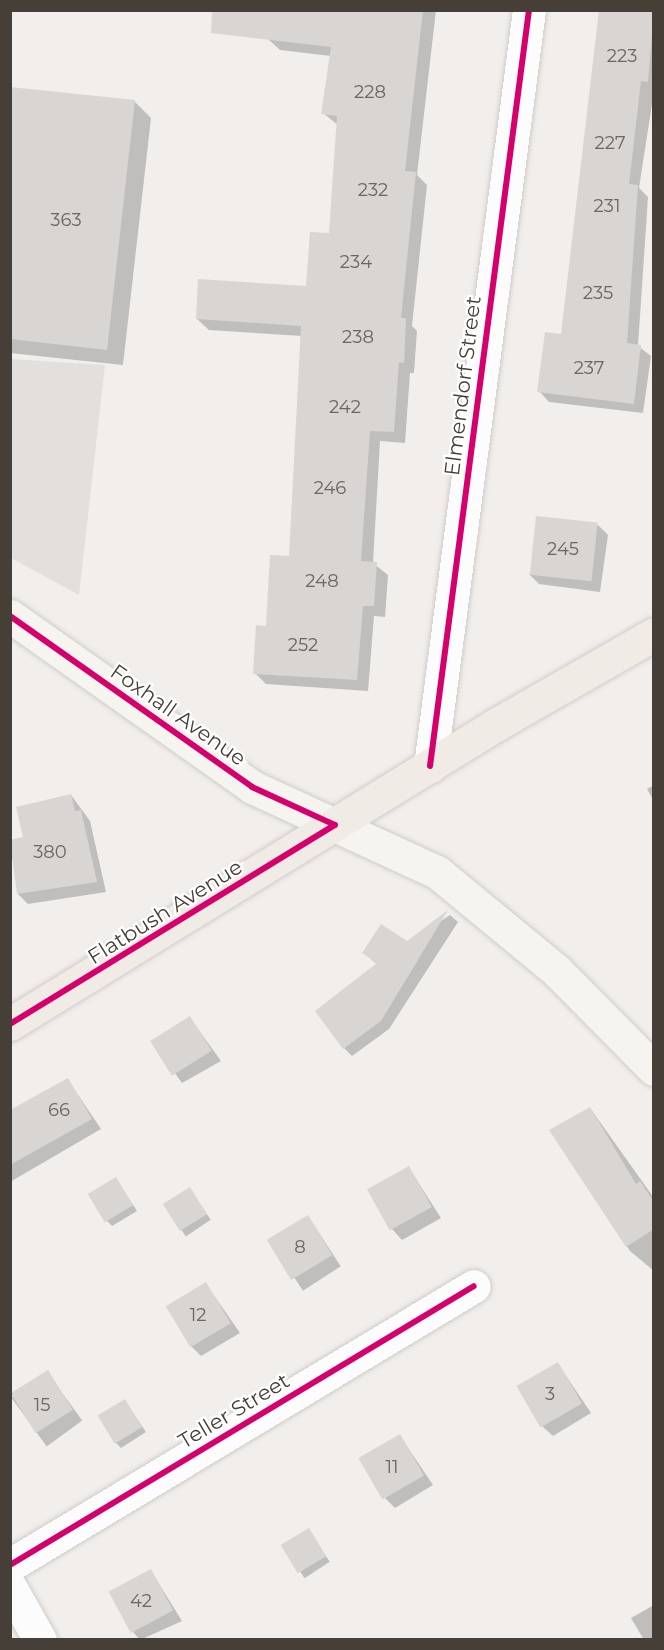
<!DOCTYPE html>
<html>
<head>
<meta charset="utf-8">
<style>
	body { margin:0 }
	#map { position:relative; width:664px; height:1650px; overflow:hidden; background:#f1eeeb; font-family:Montserrat,sans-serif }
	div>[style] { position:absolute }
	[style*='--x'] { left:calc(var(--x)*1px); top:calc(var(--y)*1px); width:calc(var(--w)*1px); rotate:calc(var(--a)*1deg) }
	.parking>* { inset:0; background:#e2dfdc }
	.shadow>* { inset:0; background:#0003; transform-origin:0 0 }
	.building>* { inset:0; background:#d9d5d2; transform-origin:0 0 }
	.roads { filter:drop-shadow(0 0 2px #cfccc9) drop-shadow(0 0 2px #cfccc9) }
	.street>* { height:33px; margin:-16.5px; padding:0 16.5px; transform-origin:16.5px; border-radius:16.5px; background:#fdfcfc }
	.secondary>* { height:33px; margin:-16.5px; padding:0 16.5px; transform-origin:16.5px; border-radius:16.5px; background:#f6f4ef }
	.primary>* { height:33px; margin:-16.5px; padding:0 16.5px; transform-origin:16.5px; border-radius:16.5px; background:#f0ebe5 }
	.cycleway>* { height:6px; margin:-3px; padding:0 3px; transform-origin:3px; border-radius:3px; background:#d6006c }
	span { translate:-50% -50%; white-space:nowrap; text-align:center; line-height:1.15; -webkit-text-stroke:4.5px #fff; paint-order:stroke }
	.number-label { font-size:18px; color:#6c6660 }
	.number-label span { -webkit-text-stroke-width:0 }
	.street-label { font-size:21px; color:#463f38 }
	.frame { position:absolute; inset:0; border:12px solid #463f38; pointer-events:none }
</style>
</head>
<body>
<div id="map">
	<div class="parking">
		<i style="clip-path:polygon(10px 359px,105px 365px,79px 595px,11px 558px)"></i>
	</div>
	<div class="shadow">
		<i style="clip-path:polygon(272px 10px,436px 10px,417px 175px,427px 185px,412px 326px,417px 331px,414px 373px,410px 373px,405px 443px,380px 441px,373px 563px,388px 575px,385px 617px,374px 616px,368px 691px,266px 684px,255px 673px,290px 558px,302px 336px,209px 330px,197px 319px,308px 288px,331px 234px,338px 125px,323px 113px,331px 56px,280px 50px,268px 39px)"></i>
		<i style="clip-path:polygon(654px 10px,654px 91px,639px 188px,648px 197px,638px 346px,651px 356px,643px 413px,549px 402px,539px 391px,562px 336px)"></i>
		<i style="clip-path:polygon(11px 88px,135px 102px,151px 118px,123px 365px,10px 353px)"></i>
		<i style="clip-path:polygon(598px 525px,608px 535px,600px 592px,539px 584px,529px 574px)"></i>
		<i style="clip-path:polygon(654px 785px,654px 801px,647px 789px)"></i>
		<i style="clip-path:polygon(71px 795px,90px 821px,106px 892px,28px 904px,18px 894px,10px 841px,25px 838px)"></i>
		<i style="clip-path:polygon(450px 915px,458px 922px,389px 1029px,352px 1056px,344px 1048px,378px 965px,364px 953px,407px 943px)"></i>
		<i style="clip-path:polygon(190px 1018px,221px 1061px,182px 1083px,152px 1041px)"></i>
		<i style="clip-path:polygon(68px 1080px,101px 1129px,10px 1182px,10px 1113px)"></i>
		<i style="clip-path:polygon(590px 1108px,654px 1198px,654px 1271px,630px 1251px,551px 1131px)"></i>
		<i style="clip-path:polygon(409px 1168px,441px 1218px,402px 1240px,392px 1229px)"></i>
		<i style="clip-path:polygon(116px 1179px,137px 1211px,112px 1226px,107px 1221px)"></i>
		<i style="left:190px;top:1189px;width:37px;height:30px;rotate:56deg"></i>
		<i style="left:308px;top:1216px;width:60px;height:45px;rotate:57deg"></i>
		<i style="clip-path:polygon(206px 1284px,240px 1333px,201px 1356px,191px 1346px)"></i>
		<i style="clip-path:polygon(558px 1364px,591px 1413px,553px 1436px,542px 1426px)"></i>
		<i style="left:47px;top:1372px;width:60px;height:44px;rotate:54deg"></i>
		<i style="clip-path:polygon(125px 1401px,146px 1432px,121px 1448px,116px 1443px)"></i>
		<i style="clip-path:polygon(400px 1436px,433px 1485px,395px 1508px,385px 1498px)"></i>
		<i style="left:309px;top:1530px;width:38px;height:30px;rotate:57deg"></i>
		<i style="clip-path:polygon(151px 1571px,182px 1621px,140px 1640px,133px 1632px)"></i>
		<i style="clip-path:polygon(654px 1605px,654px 1640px,644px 1640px,631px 1618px)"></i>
	</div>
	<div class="building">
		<i style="clip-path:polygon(212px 10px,423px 10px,405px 171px,416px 172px,401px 318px,406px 318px,404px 363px,399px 362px,394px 432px,370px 431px,361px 561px,377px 562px,374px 606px,363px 606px,357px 680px,253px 674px,256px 625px,266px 626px,270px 555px,289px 556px,301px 326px,196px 319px,198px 279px,306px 286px,310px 232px,329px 233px,337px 116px,321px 114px,331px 47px,211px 33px)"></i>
		<i style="clip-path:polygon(599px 10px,654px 10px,648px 82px,641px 81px,629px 184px,638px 185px,627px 343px,641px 345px,634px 404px,537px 392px,545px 332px,561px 334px)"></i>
		<i style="clip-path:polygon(10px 87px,135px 100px,107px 350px,10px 339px)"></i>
		<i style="left:536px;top:516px;width:62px;height:59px;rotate:6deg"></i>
		<i style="clip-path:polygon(71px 794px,75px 811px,81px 810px,97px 882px,17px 894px,10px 840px,23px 837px,16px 807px)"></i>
		<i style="clip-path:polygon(448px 910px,381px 1021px,343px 1049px,315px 1011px,377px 963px,362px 953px,381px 924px,407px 941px)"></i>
		<i style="left:190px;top:1016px;width:41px;height:47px;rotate:58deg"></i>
		<i style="clip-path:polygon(68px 1078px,92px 1119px,10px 1165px,10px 1110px)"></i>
		<i style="clip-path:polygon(590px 1107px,636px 1184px,640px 1181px,654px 1202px,654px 1229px,626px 1247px,549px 1130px)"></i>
		<i style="left:409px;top:1166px;width:47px;height:48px;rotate:61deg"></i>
		<i style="left:116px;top:1177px;width:33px;height:33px;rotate:59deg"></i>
		<i style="left:190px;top:1187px;width:32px;height:32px;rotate:58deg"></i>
		<i style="left:308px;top:1215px;width:47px;height:48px;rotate:59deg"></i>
		<i style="left:206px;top:1282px;width:48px;height:47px;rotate:59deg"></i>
		<i style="left:558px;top:1362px;width:48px;height:48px;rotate:60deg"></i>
		<i style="left:48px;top:1370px;width:47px;height:44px;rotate:58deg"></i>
		<i style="left:125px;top:1399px;width:33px;height:32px;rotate:59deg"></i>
		<i style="left:400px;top:1434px;width:48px;height:48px;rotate:60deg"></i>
		<i style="left:309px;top:1528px;width:33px;height:33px;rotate:59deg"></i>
		<i style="left:151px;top:1569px;width:47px;height:48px;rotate:62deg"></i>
	</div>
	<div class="roads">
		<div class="street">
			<i style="--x:430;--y:766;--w:762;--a:-82.54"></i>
			<i style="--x:10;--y:1565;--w:541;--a:-31.02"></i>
			<i style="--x:10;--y:1587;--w:61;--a:60.5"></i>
		</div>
		<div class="secondary">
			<i style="--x:10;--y:616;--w:296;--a:35.2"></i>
			<i style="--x:252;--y:787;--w:204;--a:24.7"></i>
			<i style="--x:437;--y:872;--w:156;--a:39.5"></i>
			<i style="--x:557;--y:971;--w:138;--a:45.3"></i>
		</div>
		<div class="primary">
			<i style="--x:10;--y:1024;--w:572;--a:-31.63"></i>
			<i style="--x:497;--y:724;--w:181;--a:-29.8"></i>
		</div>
	</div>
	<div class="cycleway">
		<i style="--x:10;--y:616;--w:296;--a:35.2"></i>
		<i style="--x:252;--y:787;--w:91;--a:24.6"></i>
		<i style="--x:430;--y:766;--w:762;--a:-82.54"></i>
		<i style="--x:10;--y:1024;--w:381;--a:-31.5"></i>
		<i style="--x:10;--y:1565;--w:541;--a:-31.02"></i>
	</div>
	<div class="number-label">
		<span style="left:622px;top:56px">223</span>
		<span style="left:370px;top:92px">228</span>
		<span style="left:610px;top:143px">227</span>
		<span style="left:373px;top:190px">232</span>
		<span style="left:607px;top:206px">231</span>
		<span style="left:66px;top:220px">363</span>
		<span style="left:356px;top:262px">234</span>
		<span style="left:598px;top:293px">235</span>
		<span style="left:358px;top:337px">238</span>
		<span style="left:589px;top:368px">237</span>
		<span style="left:345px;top:407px">242</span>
		<span style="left:330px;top:488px">246</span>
		<span style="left:563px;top:549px">245</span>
		<span style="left:322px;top:581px">248</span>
		<span style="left:303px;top:645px">252</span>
		<span style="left:50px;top:852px">380</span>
		<span style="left:59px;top:1110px">66</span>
		<span style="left:300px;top:1247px">8</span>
		<span style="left:198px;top:1315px">12</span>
		<span style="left:550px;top:1394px">3</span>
		<span style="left:42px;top:1405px">15</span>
		<span style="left:392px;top:1467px">11</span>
		<span style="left:141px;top:1601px">42</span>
	</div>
	<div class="street-label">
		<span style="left:463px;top:386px;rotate:-83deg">Elmendorf Street</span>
		<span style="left:178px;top:715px;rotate:35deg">Foxhall Avenue</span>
		<span style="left:165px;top:912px;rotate:-32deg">Flatbush Avenue</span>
		<span style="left:234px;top:1411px;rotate:-31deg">Teller Street</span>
	</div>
	<div class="frame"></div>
</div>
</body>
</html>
